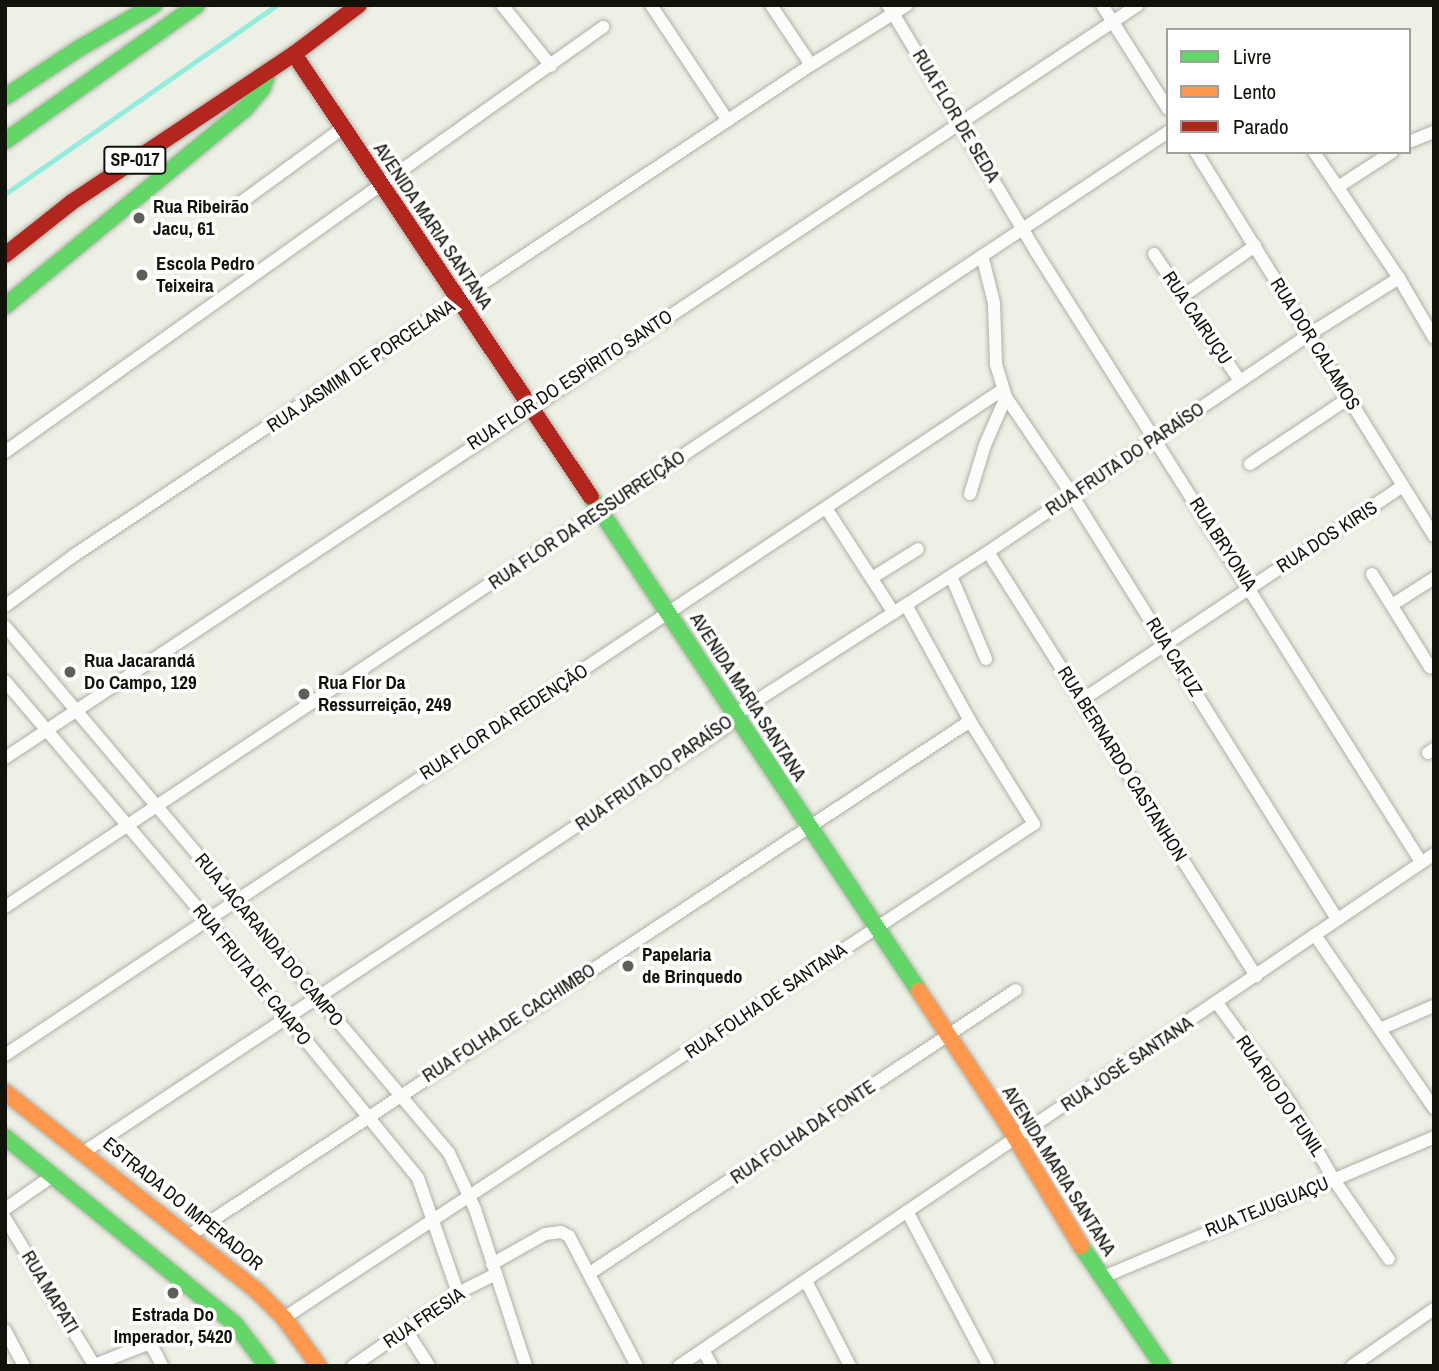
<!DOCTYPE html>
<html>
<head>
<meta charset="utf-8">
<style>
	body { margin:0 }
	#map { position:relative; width:1439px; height:1371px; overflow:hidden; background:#edf0e4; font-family:"Archivo Narrow",sans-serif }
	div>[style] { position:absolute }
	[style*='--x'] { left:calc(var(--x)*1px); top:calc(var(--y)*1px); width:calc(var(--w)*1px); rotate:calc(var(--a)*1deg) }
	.stream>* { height:4.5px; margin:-2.25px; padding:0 2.25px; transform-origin:2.25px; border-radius:2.25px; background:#93ecde }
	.roads { filter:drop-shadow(0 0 2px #aeb0a8) drop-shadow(0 0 2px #aeb0a8) }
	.street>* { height:12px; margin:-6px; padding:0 6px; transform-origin:6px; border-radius:6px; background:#fcfdfb }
	.fast>* { height:16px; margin:-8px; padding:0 8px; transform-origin:8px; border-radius:8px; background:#63d668 }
	.slow>* { height:16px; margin:-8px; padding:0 8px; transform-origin:8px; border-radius:8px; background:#ff974d }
	.jam>* { height:16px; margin:-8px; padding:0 8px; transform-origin:8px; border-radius:8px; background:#b3261e }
	.dots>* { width:19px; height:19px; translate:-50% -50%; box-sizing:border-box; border:4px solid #fff; border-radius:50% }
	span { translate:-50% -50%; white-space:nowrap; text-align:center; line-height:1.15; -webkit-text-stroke:7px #fff; paint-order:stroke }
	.shield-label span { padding:2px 5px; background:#fff; border:2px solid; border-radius:5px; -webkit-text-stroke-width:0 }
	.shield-label { font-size:18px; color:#11130b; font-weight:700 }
	.street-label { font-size:19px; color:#11130b }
	.poi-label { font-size:19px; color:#11130b; font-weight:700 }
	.left { translate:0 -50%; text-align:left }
	.frame { position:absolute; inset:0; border:7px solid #11130b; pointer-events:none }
	.legend { position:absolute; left:1166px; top:28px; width:245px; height:126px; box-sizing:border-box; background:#fff; border:2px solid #a0a19d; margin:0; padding:9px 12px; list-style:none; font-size:21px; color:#11130b }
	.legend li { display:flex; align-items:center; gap:14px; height:35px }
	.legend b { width:35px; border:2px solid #a0a19d }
</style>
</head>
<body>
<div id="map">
	<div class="stream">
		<i style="--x:5;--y:194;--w:331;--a:-34.8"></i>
	</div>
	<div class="roads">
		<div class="street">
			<i style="--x:502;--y:5;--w:78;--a:51.2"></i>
			<i style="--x:651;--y:5;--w:139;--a:56.4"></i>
			<i style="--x:771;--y:5;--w:72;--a:56.3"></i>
			<i style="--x:888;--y:5;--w:286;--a:59"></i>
			<i style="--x:1035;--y:250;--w:724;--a:57.76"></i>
			<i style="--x:1102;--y:5;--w:123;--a:57.6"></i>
			<i style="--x:1409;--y:142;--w:27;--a:-22"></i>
			<i style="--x:1196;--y:152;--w:452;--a:58.2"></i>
			<i style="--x:1314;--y:152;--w:152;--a:56"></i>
			<i style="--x:1399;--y:278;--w:69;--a:59.7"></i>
			<i style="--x:1338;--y:187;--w:64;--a:-32.9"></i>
			<i style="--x:240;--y:203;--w:127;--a:-36.1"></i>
			<i style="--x:1154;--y:254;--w:153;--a:55.9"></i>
			<i style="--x:1183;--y:296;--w:88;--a:-34.8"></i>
			<i style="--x:1006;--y:397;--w:105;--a:55.9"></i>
			<i style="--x:1065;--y:484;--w:513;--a:57.98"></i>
			<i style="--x:5;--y:452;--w:734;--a:-35.4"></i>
			<i style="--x:1250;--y:464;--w:119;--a:-33.7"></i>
			<i style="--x:970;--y:494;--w:51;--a:-73"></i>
			<i style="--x:985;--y:445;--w:52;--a:-66.4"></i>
			<i style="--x:1006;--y:397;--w:34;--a:-107"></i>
			<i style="--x:996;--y:364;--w:61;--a:-91.9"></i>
			<i style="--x:994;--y:303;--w:49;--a:-104"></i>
			<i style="--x:826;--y:508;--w:125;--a:57.1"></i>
			<i style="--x:988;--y:552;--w:502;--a:57.7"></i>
			<i style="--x:1372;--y:574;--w:110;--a:58.1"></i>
			<i style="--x:951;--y:576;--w:90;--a:67.1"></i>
			<i style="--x:872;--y:578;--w:54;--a:-32.2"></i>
			<i style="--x:1392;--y:605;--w:50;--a:-32.7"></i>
			<i style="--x:5;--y:606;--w:84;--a:-36.3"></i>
			<i style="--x:73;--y:556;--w:886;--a:-33.64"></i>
			<i style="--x:811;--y:65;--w:113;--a:-32"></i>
			<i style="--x:5;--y:626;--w:689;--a:49.89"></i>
			<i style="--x:449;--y:1153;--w:62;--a:65.1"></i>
			<i style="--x:475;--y:1209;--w:165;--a:72"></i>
			<i style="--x:5;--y:681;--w:311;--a:49.7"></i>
			<i style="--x:206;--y:918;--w:335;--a:50.8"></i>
			<i style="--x:418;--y:1178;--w:122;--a:70.8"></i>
			<i style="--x:1082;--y:700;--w:386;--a:-33.7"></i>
			<i style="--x:1428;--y:753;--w:7;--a:-34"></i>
			<i style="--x:5;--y:758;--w:1360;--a:-33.61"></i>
			<i style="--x:5;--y:907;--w:1398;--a:-33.68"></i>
			<i style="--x:1315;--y:935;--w:210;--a:55.5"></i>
			<i style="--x:1217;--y:1003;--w:124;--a:53.9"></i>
			<i style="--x:1290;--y:1103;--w:89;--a:60.3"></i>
			<i style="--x:1334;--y:1180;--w:96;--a:55.2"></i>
			<i style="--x:1380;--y:1029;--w:59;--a:-23.1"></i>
			<i style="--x:5;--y:1055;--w:1198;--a:-33.7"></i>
			<i style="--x:84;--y:1152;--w:770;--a:-33.5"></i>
			<i style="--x:726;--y:727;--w:23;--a:-47"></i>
			<i style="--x:742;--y:710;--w:292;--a:-32.7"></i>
			<i style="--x:988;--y:552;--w:389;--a:-34.1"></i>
			<i style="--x:1310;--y:334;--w:105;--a:-32.2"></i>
			<i style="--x:5;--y:1209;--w:60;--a:-34.8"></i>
			<i style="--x:908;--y:1213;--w:173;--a:62.1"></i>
			<i style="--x:5;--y:1218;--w:172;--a:58.8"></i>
			<i style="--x:190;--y:1235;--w:934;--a:-33.38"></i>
			<i style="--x:492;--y:1264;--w:61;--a:-29.5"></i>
			<i style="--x:545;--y:1234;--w:16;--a:-7"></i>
			<i style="--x:561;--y:1232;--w:9;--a:27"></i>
			<i style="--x:569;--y:1236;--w:147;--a:62.4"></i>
			<i style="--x:590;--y:1273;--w:511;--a:-33.6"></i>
			<i style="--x:1101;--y:1278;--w:362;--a:-22.9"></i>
			<i style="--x:806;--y:1281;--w:96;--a:62.6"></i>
			<i style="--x:284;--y:1318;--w:898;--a:-33.37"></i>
			<i style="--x:1034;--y:824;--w:121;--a:-121.9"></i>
			<i style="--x:970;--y:721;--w:132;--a:-118.9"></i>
			<i style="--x:5;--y:1330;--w:41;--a:62.2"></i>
			<i style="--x:406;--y:1330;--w:43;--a:57.4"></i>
			<i style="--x:703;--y:1350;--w:18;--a:61"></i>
			<i style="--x:92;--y:1366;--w:59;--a:-21.8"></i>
			<i style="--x:147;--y:1344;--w:7;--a:34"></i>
			<i style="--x:153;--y:1348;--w:20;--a:63"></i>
			<i style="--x:353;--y:1366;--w:128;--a:-34.8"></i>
			<i style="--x:458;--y:1293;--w:42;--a:-26.6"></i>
			<i style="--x:679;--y:1366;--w:912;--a:-34.14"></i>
			<i style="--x:1352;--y:1366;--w:100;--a:-34.8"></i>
		</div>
		<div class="fast">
			<i style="--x:5;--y:97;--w:87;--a:-33.3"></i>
			<i style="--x:78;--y:49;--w:88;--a:-30.1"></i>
			<i style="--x:5;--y:141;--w:235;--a:-35.3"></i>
			<i style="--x:5;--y:306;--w:310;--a:-39.4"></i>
			<i style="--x:245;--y:109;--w:26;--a:-50"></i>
			<i style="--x:262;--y:89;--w:20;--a:-70"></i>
			<i style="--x:591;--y:497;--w:593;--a:56.42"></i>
			<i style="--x:5;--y:1137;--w:296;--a:39.1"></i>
			<i style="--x:235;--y:1324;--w:53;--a:52.7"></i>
			<i style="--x:1081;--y:1246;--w:145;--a:55.7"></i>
		</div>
		<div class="slow">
			<i style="--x:919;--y:991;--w:159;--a:56.5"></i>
			<i style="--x:1007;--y:1124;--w:143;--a:58.8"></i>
			<i style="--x:5;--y:1092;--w:320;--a:38.3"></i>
			<i style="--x:256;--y:1290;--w:40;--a:45"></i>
			<i style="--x:284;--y:1318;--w:59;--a:53.9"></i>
		</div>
		<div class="jam">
			<i style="--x:294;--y:54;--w:533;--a:56.16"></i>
			<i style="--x:5;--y:255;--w:85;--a:-38.3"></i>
			<i style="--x:72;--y:202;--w:267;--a:-33.7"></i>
			<i style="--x:294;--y:54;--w:81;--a:-37"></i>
		</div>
	</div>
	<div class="dots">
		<i style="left:139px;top:218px;background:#5e6057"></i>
		<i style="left:142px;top:275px;background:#5e6057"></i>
		<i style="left:70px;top:672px;background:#5e6057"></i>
		<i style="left:304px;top:694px;background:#5e6057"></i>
		<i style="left:628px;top:966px;background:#5e6057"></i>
		<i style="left:173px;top:1293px;background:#5e6057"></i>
	</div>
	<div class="shield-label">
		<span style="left:135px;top:160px">SP-017</span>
	</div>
	<div class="street-label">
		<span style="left:956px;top:116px;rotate:59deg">RUA FLOR DE SEDA</span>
		<span style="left:433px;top:226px;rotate:56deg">AVENIDA MARIA SANTANA</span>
		<span style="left:1197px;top:318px;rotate:56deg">RUA CAIRUÇU</span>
		<span style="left:1315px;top:344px;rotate:58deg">RUA DOR CALAMOS</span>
		<span style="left:361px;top:366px;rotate:-34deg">RUA JASMIM DE PORCELANA</span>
		<span style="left:570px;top:380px;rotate:-33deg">RUA FLOR DO ESPÍRITO SANTO</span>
		<span style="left:1125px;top:459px;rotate:-34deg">RUA FRUTA DO PARAÍSO</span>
		<span style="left:587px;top:520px;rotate:-34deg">RUA FLOR DA RESSURREIÇÃO</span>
		<span style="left:1327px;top:537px;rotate:-33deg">RUA DOS KIRIS</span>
		<span style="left:1223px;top:544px;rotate:57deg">RUA BRYONIA</span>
		<span style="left:1174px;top:657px;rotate:58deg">RUA CAFUZ</span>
		<span style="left:748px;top:697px;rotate:57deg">AVENIDA MARIA SANTANA</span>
		<span style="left:504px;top:722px;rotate:-33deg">RUA FLOR DA REDENÇÃO</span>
		<span style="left:1122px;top:764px;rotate:58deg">RUA BERNARDO CASTANHON</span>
		<span style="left:654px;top:773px;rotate:-35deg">RUA FRUTA DO PARAÍSO</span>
		<span style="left:269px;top:940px;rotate:50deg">RUA JACARANDA DO CAMPO</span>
		<span style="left:252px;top:975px;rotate:51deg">RUA FRUTA DE CAIAPO</span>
		<span style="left:766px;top:1001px;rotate:-34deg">RUA FOLHA DE SANTANA</span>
		<span style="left:509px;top:1023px;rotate:-33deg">RUA FOLHA DE CACHIMBO</span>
		<span style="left:1127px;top:1064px;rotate:-34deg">RUA JOSÉ SANTANA</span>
		<span style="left:1280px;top:1096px;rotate:56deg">RUA RIO DO FUNIL</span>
		<span style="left:803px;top:1132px;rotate:-34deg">RUA FOLHA DA FONTE</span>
		<span style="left:1059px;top:1171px;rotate:58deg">AVENIDA MARIA SANTANA</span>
		<span style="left:183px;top:1204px;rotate:39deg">ESTRADA DO IMPERADOR</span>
		<span style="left:1267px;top:1207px;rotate:-22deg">RUA TEJUGUAÇU</span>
		<span style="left:50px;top:1292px;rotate:59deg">RUA MAPATI</span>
		<span style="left:424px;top:1318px;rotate:-34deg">RUA FRESIA</span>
	</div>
	<div class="poi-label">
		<span class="left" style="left:153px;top:218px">Rua Ribeirão<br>Jacu, 61</span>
		<span class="left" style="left:156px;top:275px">Escola Pedro<br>Teixeira</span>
		<span class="left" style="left:84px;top:672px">Rua Jacarandá<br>Do Campo, 129</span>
		<span class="left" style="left:318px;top:694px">Rua Flor Da<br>Ressurreição, 249</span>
		<span class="left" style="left:642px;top:966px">Papelaria<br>de Brinquedo</span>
		<span style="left:173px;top:1326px">Estrada Do<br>Imperador, 5420</span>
	</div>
	<div class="frame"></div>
	<ul class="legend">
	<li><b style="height:9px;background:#63d668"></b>Livre</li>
	<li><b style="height:9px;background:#ff974d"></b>Lento</li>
	<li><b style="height:9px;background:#b3261e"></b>Parado</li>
	</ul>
</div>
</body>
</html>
